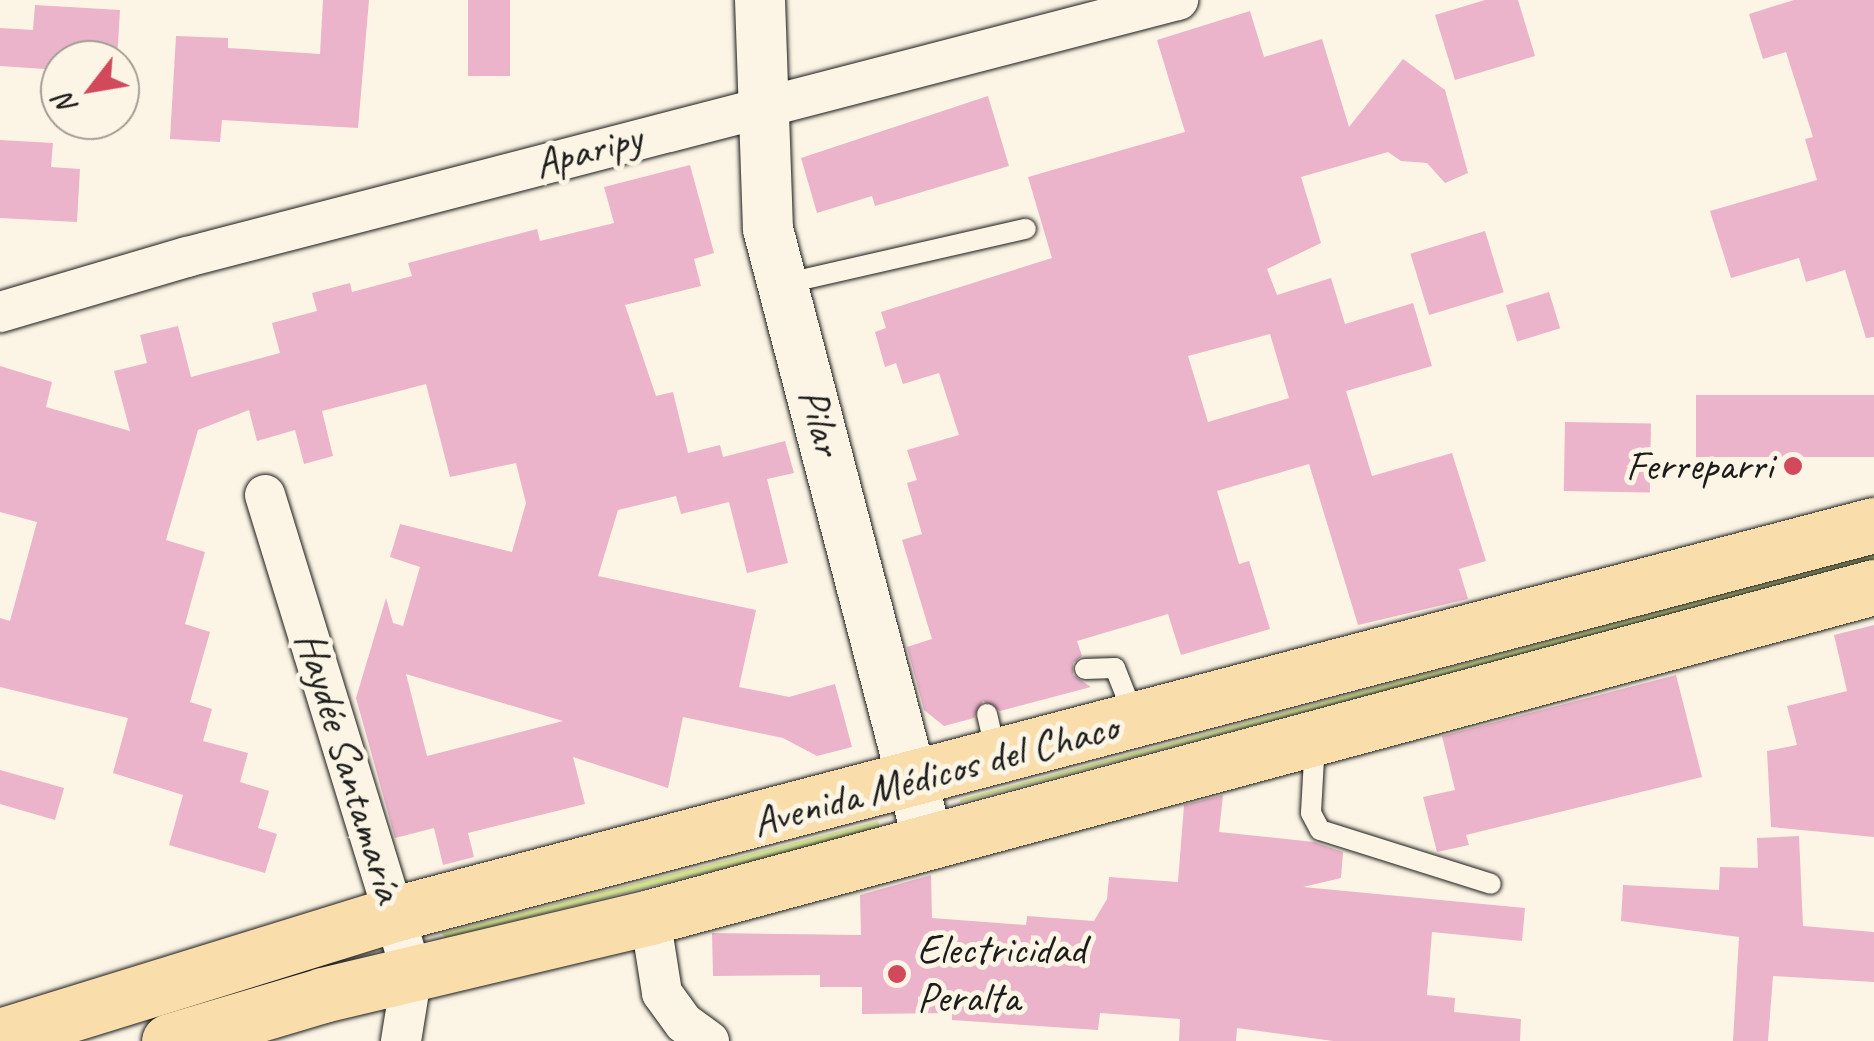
<!DOCTYPE html>
<html>
<head>
<meta charset="utf-8">
<style>
	body { margin:0 }
	#map { position:relative; width:1874px; height:1041px; overflow:hidden; background:#fcf5e5; font-family:Caveat,sans-serif }
	div>[style] { position:absolute }
	[style*='--x'] { left:calc(var(--x)*1px); top:calc(var(--y)*1px); width:calc(var(--w)*1px); rotate:calc(var(--a)*1deg) }
	.green>* { inset:0; background:#d9e597 }
	.building>* { inset:0; background:#ebb4ca; transform-origin:0 0 }
	.roads { filter:drop-shadow(0 0 2px #1c1c1c) drop-shadow(0 0 2px #1c1c1c) }
	.service>* { height:20px; margin:-10px; padding:0 10px; transform-origin:10px; border-radius:10px; background:#fcf5e5 }
	.minor>* { height:40px; margin:-20px; padding:0 20px; transform-origin:20px; border-radius:20px; background:#fcf5e5 }
	.tertiary>* { height:50px; margin:-25px; padding:0 25px; transform-origin:25px; border-radius:25px; background:#fcf5e5 }
	.primary>* { height:55px; margin:-27.5px; padding:0 27.5px; transform-origin:27.5px; border-radius:27.5px; background:#f9ddab }
	.dots>* { width:28px; height:28px; translate:-50% -50%; box-sizing:border-box; border:5px solid #fcf5e5; border-radius:50% }
	span { translate:-50% -50%; white-space:nowrap; text-align:center; line-height:1.15; -webkit-text-stroke:10px #fcf5e5; paint-order:stroke }
	.street-label { font-size:42px; color:#1c1c1c }
	.poi-label { font-size:42px; color:#1c1c1c }
	.right { translate:-100% -50%; text-align:right }
	.left { translate:0 -50%; text-align:left }
	.north { position:absolute; left:40px; top:40px; width:100px; height:100px; box-sizing:border-box; background:#fcf5e5; border:2px solid #a29e95; border-radius:50%; rotate:239deg; font-size:28px; font-weight:700; line-height:40px; text-align:center; color:#1c1c1c }
	.north::after { content:''; display:block; margin:auto; width:35px; height:45px; background:#d1495b; clip-path:polygon(50% 0,100% 100%,50% 72%,0 100%) }
</style>
</head>
<body>
<div id="map">
	<div class="green">
		<i style="clip-path:polygon(1874px 553px,1874px 562px,959px 803px,961px 799px)"></i>
		<i style="clip-path:polygon(878px 821px,880px 829px,446px 938px,441px 933px)"></i>
	</div>
	<div class="building">
		<i style="clip-path:polygon(323px 0,369px 0,358px 128px,222px 120px,220px 142px,170px 139px,176px 36px,228px 38px,228px 48px,320px 54px)"></i>
		<i style="left:468px;top:0;width:42px;height:76px"></i>
		<i style="clip-path:polygon(1485px 0,1518px 0,1535px 56px,1455px 80px,1435px 15px)"></i>
		<i style="clip-path:polygon(1794px 0,1874px 0,1874px 337px,1866px 338px,1845px 270px,1806px 282px,1799px 258px,1731px 278px,1710px 211px,1817px 180px,1805px 139px,1813px 137px,1786px 52px,1763px 59px,1749px 14px)"></i>
		<i style="clip-path:polygon(35px 5px,120px 10px,117px 60px,60px 60px,60px 70px,0 66px,0 28px,33px 30px)"></i>
		<i style="clip-path:polygon(evenodd,1250px 11px,1264px 57px,1322px 39px,1349px 127px,1403px 59px,1445px 90px,1468px 173px,1445px 183px,1427px 163px,1401px 161px,1388px 152px,1301px 177px,1321px 243px,1267px 269px,1277px 295px,1331px 278px,1345px 324px,1413px 303px,1432px 366px,1346px 391px,1372px 476px,1452px 453px,1486px 561px,1459px 569px,1468px 599px,1358px 625px,1309px 464px,1217px 491px,1239px 564px,1249px 561px,1270px 629px,1181px 655px,1168px 614px,1077px 641px,1082px 656px,1073px 663px,1073px 675px,1091px 687px,1000px 711px,983px 701px,974px 718px,944px 726px,924px 710px,907px 647px,932px 639px,902px 540px,922px 534px,907px 483px,917px 480px,907px 450px,959px 435px,939px 373px,903px 384px,896px 363px,885px 367px,875px 332px,886px 328px,881px 312px,1052px 258px,1028px 177px,1185px 132px,1157px 40px,1250px 11px,1270px 334px,1289px 398px,1208px 422px,1188px 356px,1270px 334px)"></i>
		<i style="clip-path:polygon(988px 96px,1009px 166px,875px 206px,872px 196px,817px 213px,801px 158px)"></i>
		<i style="clip-path:polygon(0 140px,53px 143px,51px 167px,80px 169px,77px 222px,0 218px)"></i>
		<i style="clip-path:polygon(evenodd,690px 165px,714px 253px,694px 259px,701px 286px,625px 305px,656px 396px,673px 392px,688px 453px,720px 445px,723px 457px,785px 441px,794px 473px,767px 479px,788px 563px,747px 573px,729px 502px,681px 514px,676px 496px,618px 510px,598px 576px,756px 610px,739px 687px,789px 697px,835px 684px,852px 747px,817px 756px,783px 738px,683px 717px,668px 788px,573px 757px,585px 804px,468px 833px,474px 857px,443px 865px,434px 828px,395px 838px,356px 698px,386px 598px,393px 623px,403px 626px,420px 567px,390px 557px,400px 524px,512px 552px,526px 503px,516px 463px,450px 477px,426px 384px,322px 411px,333px 456px,304px 464px,295px 430px,257px 441px,249px 410px,198px 430px,166px 540px,205px 552px,185px 624px,210px 632px,190px 702px,212px 709px,203px 741px,248px 753px,240px 782px,269px 791px,258px 828px,277px 834px,265px 873px,169px 845px,183px 795px,113px 773px,128px 718px,0 687px,0 618px,10px 621px,37px 522px,0 512px,0 366px,52px 382px,46px 407px,130px 431px,114px 371px,147px 363px,140px 335px,178px 326px,191px 377px,280px 353px,272px 323px,317px 311px,312px 293px,350px 283px,352px 292px,412px 276px,408px 263px,537px 229px,540px 241px,614px 223px,604px 187px,690px 165px,406px 674px,563px 721px,427px 756px,406px 674px)"></i>
		<i style="left:1485px;top:231px;width:64px;height:78px;rotate:73deg"></i>
		<i style="left:1549px;top:292px;width:38px;height:45px;rotate:73deg"></i>
		<i style="left:1874px;top:395px;width:62px;height:178px;rotate:90deg"></i>
		<i style="left:1565px;top:422px;width:86px;height:69px;rotate:1deg"></i>
		<i style="clip-path:polygon(1874px 625px,1874px 837px,1771px 827px,1767px 751px,1797px 745px,1787px 706px,1847px 691px,1834px 635px)"></i>
		<i style="clip-path:polygon(1676px 675px,1702px 777px,1466px 835px,1469px 845px,1437px 852px,1423px 797px,1455px 790px,1442px 736px)"></i>
		<i style="clip-path:polygon(0 770px,64px 788px,55px 820px,0 804px)"></i>
		<i style="clip-path:polygon(1223px 795px,1219px 832px,1314px 842px,1343px 852px,1341px 878px,1303px 887px,1525px 908px,1522px 941px,1432px 932px,1427px 995px,1455px 998px,1454px 1012px,1521px 1019px,1520px 1041px,1333px 1041px,1237px 1028px,1236px 1041px,1179px 1041px,1180px 1019px,1100px 1013px,1098px 1030px,952px 1020px,952px 1013px,862px 1014px,862px 987px,820px 987px,820px 975px,713px 976px,712px 933px,861px 935px,860px 895px,931px 875px,932px 918px,1026px 925px,1027px 916px,1094px 921px,1107px 899px,1109px 877px,1178px 882px,1184px 805px)"></i>
		<i style="clip-path:polygon(1799px 836px,1803px 926px,1874px 932px,1874px 982px,1773px 976px,1768px 1041px,1733px 1041px,1739px 937px,1621px 921px,1623px 885px,1719px 890px,1720px 867px,1758px 868px,1757px 838px)"></i>
	</div>
	<div class="roads">
		<div class="service">
			<i style="--x:783;--y:284;--w:249;--a:-12.8"></i>
			<i style="--x:1085;--y:669;--w:30;--a:-2"></i>
			<i style="--x:1115;--y:668;--w:52;--a:68.4"></i>
			<i style="--x:987;--y:714;--w:39;--a:77"></i>
			<i style="--x:1315;--y:741;--w:72;--a:93.2"></i>
			<i style="--x:1311;--y:813;--w:19;--a:62"></i>
			<i style="--x:1320;--y:830;--w:179;--a:17.5"></i>
		</div>
		<div class="minor">
			<i style="--x:0;--y:312;--w:195;--a:-16.4"></i>
			<i style="--x:187;--y:257;--w:1024;--a:-14.54"></i>
			<i style="--x:265;--y:495;--w:500;--a:72.91"></i>
			<i style="--x:412;--y:973;--w:69;--a:99.2"></i>
			<i style="--x:650;--y:917;--w:77;--a:81"></i>
			<i style="--x:662;--y:993;--w:37;--a:54"></i>
			<i style="--x:684;--y:1023;--w:31;--a:36"></i>
		</div>
		<div class="tertiary">
			<i style="--x:760;--y:0;--w:229;--a:88"></i>
			<i style="--x:768;--y:229;--w:628;--a:75.34"></i>
		</div>
		<div class="primary">
			<i style="--x:0;--y:1036;--w:412;--a:-17.2"></i>
			<i style="--x:394;--y:914;--w:1530;--a:-14.73"></i>
			<i style="--x:169;--y:1041;--w:161;--a:-16.6"></i>
			<i style="--x:323;--y:995;--w:336;--a:-13.4"></i>
			<i style="--x:650;--y:917;--w:1268;--a:-15.09"></i>
		</div>
	</div>
	<div class="dots">
		<i style="left:1793px;top:466px;background:#d1495b"></i>
		<i style="left:897px;top:974px;background:#d1495b"></i>
	</div>
	<div class="street-label">
		<span style="left:588px;top:151px;rotate:-15deg">Aparipy</span>
		<span style="left:820px;top:422px;rotate:75deg">Pilar</span>
		<span style="left:349px;top:767px;rotate:73deg">Haydée Santamaría</span>
		<span style="left:935px;top:775px;rotate:-15deg">Avenida Médicos del Chaco</span>
	</div>
	<div class="poi-label">
		<span class="right" style="left:1773px;top:466px">Ferreparri</span>
		<span class="left" style="left:917px;top:974px">Electricidad<br>Peralta</span>
	</div>
	<div class="north">N</div>
</div>
</body>
</html>
